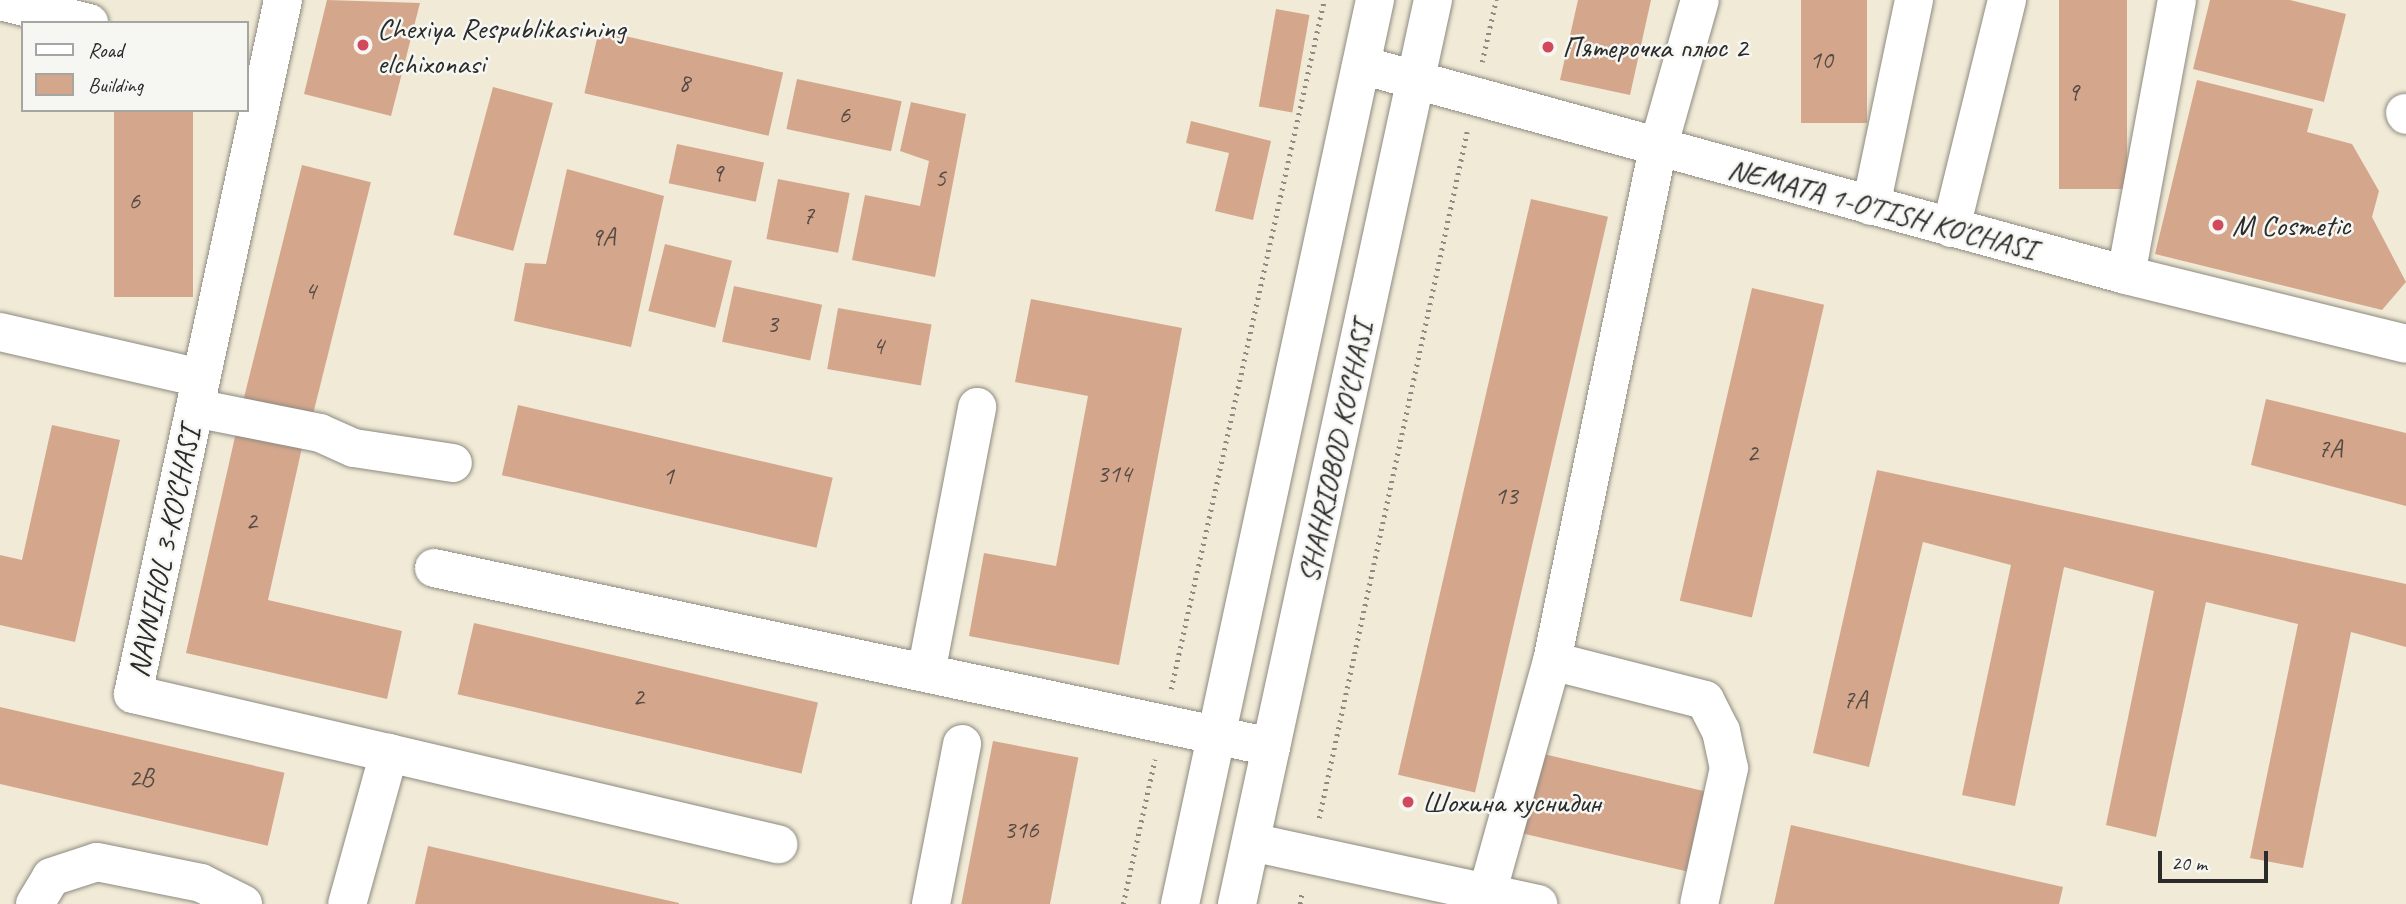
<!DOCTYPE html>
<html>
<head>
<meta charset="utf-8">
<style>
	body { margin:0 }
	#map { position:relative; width:2406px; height:904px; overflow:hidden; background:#f0ead6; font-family:Caveat,sans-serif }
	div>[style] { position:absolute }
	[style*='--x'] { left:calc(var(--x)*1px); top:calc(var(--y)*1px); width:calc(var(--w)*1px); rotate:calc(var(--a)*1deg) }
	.building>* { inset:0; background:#d4a78d; transform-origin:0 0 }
	.path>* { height:4.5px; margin-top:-2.25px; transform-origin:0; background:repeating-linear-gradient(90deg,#8e8a80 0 2px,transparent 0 7px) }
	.roads { filter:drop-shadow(0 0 2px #8e8a80) drop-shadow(0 0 2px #8e8a80) }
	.minor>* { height:38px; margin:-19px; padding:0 19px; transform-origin:19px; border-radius:19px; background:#fff }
	.major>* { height:38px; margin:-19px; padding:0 19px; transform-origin:19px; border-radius:19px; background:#fff }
	.dots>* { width:19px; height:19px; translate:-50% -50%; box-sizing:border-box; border:4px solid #f6f6f2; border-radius:50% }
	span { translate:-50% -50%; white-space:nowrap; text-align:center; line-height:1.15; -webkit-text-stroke:5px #f6f6f2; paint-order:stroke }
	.number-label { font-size:26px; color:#554a44 }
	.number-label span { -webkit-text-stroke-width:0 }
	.poi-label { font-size:30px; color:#2b2b2b }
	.left { translate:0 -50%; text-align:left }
	.street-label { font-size:30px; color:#2b2b2b }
	.legend { position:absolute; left:21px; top:21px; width:228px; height:91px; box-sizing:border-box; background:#f6f6f2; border:2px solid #a5a5a2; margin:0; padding:9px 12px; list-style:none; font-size:21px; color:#2b2b2b }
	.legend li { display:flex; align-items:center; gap:14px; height:35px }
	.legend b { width:35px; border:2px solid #a5a5a2 }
	.scale { position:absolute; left:2158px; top:851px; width:110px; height:32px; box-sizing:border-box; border:4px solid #2b2b2b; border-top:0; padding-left:9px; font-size:21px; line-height:24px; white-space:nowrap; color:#2b2b2b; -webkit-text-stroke:5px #f6f6f2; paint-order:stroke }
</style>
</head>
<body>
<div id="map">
	<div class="building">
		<i style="clip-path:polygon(327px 0,420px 3px,391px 116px,304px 94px)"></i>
		<i style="clip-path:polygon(1578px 0,1651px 0,1630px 95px,1560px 80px)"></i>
		<i style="left:1801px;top:0;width:66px;height:123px"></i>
		<i style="left:2059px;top:0;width:68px;height:189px"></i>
		<i style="clip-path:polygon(2210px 0,2290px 0,2346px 14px,2324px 102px,2193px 69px)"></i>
		<i style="left:1276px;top:9px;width:34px;height:99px;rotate:10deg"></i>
		<i style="left:599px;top:30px;width:189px;height:65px;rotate:13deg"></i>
		<i style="left:797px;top:79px;width:107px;height:51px;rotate:12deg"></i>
		<i style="clip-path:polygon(2197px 80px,2313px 109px,2307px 132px,2352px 144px,2379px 191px,2372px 217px,2406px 282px,2382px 310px,2155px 254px)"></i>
		<i style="left:493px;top:87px;width:62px;height:153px;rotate:15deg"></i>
		<i style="clip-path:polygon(911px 102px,966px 114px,935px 277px,852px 260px,865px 195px,920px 206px,929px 161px,900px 151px)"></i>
		<i style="left:114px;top:110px;width:79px;height:187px"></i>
		<i style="clip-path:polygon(1191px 121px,1271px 141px,1253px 220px,1215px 211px,1229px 153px,1186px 143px)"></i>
		<i style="left:677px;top:144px;width:89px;height:40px;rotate:12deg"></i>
		<i style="left:302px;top:165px;width:71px;height:241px;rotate:14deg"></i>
		<i style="clip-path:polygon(567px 169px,664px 196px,631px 347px,514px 321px,525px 263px,546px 264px)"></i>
		<i style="left:778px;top:179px;width:73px;height:61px;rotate:11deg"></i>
		<i style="left:1531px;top:199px;width:79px;height:591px;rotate:13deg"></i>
		<i style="left:665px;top:244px;width:69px;height:69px;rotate:14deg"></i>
		<i style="left:734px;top:286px;width:90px;height:57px;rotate:12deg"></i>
		<i style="left:1752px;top:288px;width:74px;height:321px;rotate:13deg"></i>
		<i style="clip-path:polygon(1031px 299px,1182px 328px,1119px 665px,969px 636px,984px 553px,1056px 566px,1088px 396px,1015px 382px)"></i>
		<i style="left:838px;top:308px;width:95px;height:62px;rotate:10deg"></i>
		<i style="clip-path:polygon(2266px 399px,2406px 433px,2406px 506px,2251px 465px)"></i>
		<i style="left:518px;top:405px;width:323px;height:72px;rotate:13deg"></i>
		<i style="clip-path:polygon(52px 425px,120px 440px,75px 642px,0 625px,0 555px,22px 560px)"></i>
		<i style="clip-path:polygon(237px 428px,303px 443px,268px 600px,402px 631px,387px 699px,186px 653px)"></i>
		<i style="clip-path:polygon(1877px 470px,2406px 584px,2406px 647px,2351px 632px,2303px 868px,2250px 858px,2298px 624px,2206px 602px,2156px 837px,2106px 825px,2154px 591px,2064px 567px,2015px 806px,1962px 795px,2011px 565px,1923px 542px,1869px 767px,1813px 753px)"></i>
		<i style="left:474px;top:623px;width:353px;height:73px;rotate:13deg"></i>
		<i style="left:0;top:707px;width:292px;height:75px;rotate:13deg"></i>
		<i style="left:993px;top:741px;width:87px;height:166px;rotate:11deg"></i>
		<i style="left:1539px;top:753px;width:180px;height:82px;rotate:13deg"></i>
		<i style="clip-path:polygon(1791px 825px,2063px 887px,2059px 904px,1774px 904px)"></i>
		<i style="clip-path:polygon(428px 846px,679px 903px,679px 904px,415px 904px)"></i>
	</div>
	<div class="path">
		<i style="--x:1482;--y:62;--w:64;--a:-77.3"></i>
		<i style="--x:1171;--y:689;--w:706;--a:-77.48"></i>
		<i style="--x:1319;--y:818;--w:702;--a:-77.83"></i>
		<i style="--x:1123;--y:904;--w:148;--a:-77.6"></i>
		<i style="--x:1300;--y:904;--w:13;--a:-81"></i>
	</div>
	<div class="roads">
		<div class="minor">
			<i style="--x:283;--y:0;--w:710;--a:102.2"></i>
			<i style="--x:133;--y:694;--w:263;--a:13"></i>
			<i style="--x:389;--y:753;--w:157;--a:105.5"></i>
			<i style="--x:0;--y:1;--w:92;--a:13.9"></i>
			<i style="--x:1361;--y:65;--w:793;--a:15.35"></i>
			<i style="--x:2126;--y:275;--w:288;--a:13.8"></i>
			<i style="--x:2405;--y:113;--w:2;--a:63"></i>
			<i style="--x:1871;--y:206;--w:210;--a:-78.2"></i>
			<i style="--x:1951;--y:228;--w:235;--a:-76.2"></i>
			<i style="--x:2126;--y:275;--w:280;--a:-79.5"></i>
			<i style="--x:0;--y:332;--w:206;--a:12.9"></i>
			<i style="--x:195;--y:408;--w:127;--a:11.3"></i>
			<i style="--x:320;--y:433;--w:37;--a:24"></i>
			<i style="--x:354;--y:448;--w:100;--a:8.6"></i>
			<i style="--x:434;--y:568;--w:856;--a:12.07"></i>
			<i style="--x:1552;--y:661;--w:158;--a:14.3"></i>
			<i style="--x:1705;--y:700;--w:35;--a:63"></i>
			<i style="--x:1721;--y:731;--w:38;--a:78"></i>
			<i style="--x:1729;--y:768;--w:139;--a:102.4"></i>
			<i style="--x:926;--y:673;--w:271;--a:-79.1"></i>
			<i style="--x:389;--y:753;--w:400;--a:13.2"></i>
			<i style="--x:1251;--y:842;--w:294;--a:12.2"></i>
			<i style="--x:1488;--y:890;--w:238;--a:-74.4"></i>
			<i style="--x:1552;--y:661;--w:524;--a:-78.33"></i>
			<i style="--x:1658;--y:148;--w:154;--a:-74.2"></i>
			<i style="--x:35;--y:904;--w:31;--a:-59"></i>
			<i style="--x:51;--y:877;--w:48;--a:-18.1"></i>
			<i style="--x:97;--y:862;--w:106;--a:11.4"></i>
			<i style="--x:201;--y:883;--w:47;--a:26.6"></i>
			<i style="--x:931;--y:904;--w:163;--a:-79"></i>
		</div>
		<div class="major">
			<i style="--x:1180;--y:904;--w:925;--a:-77.83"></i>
			<i style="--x:1237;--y:904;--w:925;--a:-77.77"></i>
		</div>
	</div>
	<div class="dots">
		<i style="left:363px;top:45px;background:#d1495b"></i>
		<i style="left:1548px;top:47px;background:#d1495b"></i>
		<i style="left:2218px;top:225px;background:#d1495b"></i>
		<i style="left:1408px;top:802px;background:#d1495b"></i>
	</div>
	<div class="number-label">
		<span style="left:1821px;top:60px">10</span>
		<span style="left:684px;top:83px">8</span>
		<span style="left:2073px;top:92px">9</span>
		<span style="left:844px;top:115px">6</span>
		<span style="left:717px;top:173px">9</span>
		<span style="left:940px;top:178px">5</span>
		<span style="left:134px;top:201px">6</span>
		<span style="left:808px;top:216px">7</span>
		<span style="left:603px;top:237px">9A</span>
		<span style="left:310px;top:291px">4</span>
		<span style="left:772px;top:324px">3</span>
		<span style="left:878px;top:346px">4</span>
		<span style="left:2330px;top:449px">7A</span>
		<span style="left:1752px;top:453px">2</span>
		<span style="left:1114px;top:474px">314</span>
		<span style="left:668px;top:476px">1</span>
		<span style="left:1506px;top:496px">13</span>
		<span style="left:251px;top:521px">2</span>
		<span style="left:638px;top:697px">2</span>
		<span style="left:1855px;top:700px">7A</span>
		<span style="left:141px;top:778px">2B</span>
		<span style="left:1021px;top:830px">316</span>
	</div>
	<div class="poi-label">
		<span class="left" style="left:377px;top:45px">Chexiya Respublikasining<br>elchixonasi</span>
		<span class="left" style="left:1562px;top:47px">Пятерочка плюс 2</span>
		<span class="left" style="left:2232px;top:225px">M Cosmetic</span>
		<span class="left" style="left:1422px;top:802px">Шохина хуснидин</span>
	</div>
	<div class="street-label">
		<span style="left:1882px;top:209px;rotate:15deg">NEMATA 1-O'TISH KO'CHASI</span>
		<span style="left:1335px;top:452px;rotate:-78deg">SHAHRIOBOD KO'CHASI</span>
		<span style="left:164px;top:552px;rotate:-78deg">NAVNIHOL 3-KO'CHASI</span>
	</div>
	<ul class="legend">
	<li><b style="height:9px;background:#fff"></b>Road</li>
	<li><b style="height:19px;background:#d4a78d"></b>Building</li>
	</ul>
	<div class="scale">20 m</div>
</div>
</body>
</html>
